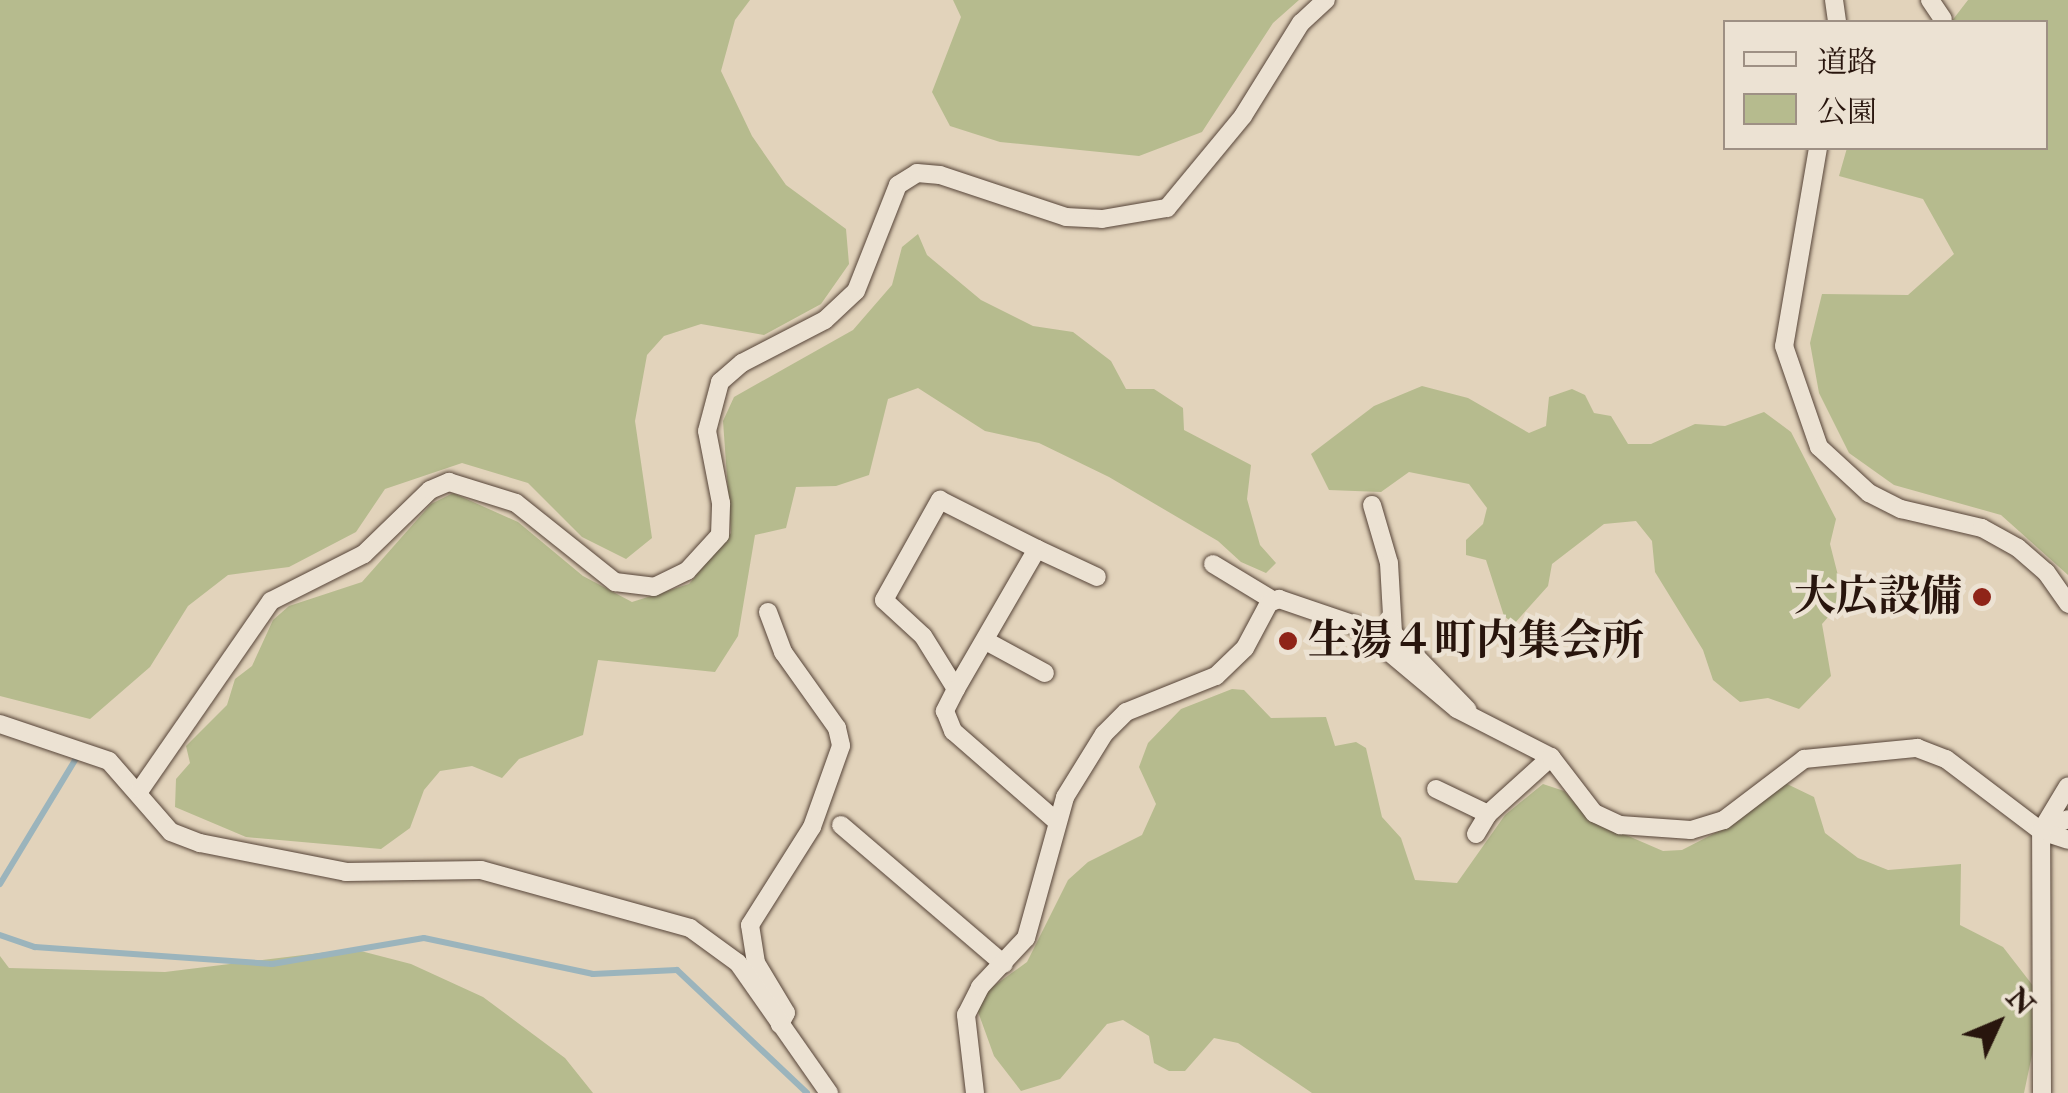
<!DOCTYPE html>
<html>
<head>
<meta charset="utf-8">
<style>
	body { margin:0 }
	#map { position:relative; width:2068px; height:1093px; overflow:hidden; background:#e2d3bb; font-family:"IM FELL Double Pica","Noto Serif JP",serif }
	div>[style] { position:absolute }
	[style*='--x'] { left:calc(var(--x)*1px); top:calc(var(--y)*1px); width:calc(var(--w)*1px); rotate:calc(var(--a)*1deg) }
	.green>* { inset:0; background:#b6bb8e }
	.stream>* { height:6px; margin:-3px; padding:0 3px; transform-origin:3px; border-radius:3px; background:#9bb4bc }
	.roads { filter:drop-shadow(0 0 2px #564438) drop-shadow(0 0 2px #564438) }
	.street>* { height:18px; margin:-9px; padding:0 9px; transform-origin:9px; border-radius:9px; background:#ece2d3 }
	.dots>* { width:28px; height:28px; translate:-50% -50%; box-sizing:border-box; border:5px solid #ece2d3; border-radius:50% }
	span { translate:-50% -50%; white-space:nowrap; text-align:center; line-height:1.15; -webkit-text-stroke:9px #ece2d3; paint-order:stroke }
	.poi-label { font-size:42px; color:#28150d; font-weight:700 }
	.right { translate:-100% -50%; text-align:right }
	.left { translate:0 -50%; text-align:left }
	.legend { position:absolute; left:1723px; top:20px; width:325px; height:130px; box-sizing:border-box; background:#ece2d3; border:2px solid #9e9084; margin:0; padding:12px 18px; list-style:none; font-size:30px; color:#28150d }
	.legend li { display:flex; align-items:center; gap:20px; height:50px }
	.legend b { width:50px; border:2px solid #9e9084 }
	.north { position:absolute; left:1948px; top:973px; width:100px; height:100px; -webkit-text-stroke:8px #ece2d3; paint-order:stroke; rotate:46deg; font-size:28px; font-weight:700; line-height:40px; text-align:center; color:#28150d }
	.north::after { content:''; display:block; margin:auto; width:35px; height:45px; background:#28150d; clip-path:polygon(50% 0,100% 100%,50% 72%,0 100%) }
</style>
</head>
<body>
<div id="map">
	<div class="green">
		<i style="clip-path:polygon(0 0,750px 0,735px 20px,721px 71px,752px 136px,786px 185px,846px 229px,849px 264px,821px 304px,764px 335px,701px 324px,664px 336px,647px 355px,635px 421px,652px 538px,626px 559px,582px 537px,528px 483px,462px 463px,385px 489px,356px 532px,289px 567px,228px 575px,188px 606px,150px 667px,90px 719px,0 696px)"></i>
		<i style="clip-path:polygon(953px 0,1299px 0,1273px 23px,1202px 132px,1139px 156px,1000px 142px,950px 126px,932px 92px,961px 17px)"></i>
		<i style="clip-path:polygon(1968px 0,2068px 0,2068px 575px,2001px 515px,1894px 485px,1849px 453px,1819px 393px,1810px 343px,1822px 294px,1908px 295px,1954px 254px,1923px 199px,1839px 176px,1847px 148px,2046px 148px,2046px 22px,1951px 22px)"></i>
		<i style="clip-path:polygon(918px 234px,927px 255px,981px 300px,1033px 326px,1073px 332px,1111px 361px,1126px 389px,1154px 389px,1183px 408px,1184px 430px,1251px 465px,1247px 499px,1260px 545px,1276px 563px,1266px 573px,1241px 562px,1218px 541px,1109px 477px,1039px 443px,985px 431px,918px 388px,888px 399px,869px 475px,836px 486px,796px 487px,786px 528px,755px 535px,738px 636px,715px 672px,598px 660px,583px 735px,519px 759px,502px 778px,472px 766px,440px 771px,424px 790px,410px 828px,381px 849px,246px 837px,175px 807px,176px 779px,190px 763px,186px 746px,227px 705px,235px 679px,252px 666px,273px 620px,289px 606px,362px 582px,431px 504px,453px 493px,518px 522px,583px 576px,632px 602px,689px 584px,731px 533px,723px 421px,734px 397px,853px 330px,892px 285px,902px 247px)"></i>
		<i style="clip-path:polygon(1422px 386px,1468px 398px,1529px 433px,1546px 426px,1549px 397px,1572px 389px,1585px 395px,1594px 413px,1611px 416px,1628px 444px,1651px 444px,1695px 424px,1725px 426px,1764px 412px,1791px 432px,1836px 519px,1830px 544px,1844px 599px,1822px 624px,1831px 676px,1799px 709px,1768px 698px,1740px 702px,1713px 680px,1703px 650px,1655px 572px,1652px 541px,1636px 521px,1604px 524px,1552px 564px,1548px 586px,1514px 624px,1504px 616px,1486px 560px,1466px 555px,1466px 540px,1483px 524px,1487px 508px,1469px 484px,1409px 472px,1381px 492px,1329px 490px,1311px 454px,1374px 406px)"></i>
		<i style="clip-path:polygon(1232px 689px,1244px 690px,1271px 718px,1326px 717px,1335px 746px,1356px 742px,1366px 748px,1382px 817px,1401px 838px,1415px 880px,1457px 883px,1505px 815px,1543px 784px,1564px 791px,1589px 819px,1663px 851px,1682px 850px,1717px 832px,1785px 783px,1814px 797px,1825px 833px,1858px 858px,1888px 870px,1961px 864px,1960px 925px,2003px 947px,2034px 987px,2036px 1036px,2024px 1093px,1312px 1093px,1238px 1043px,1214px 1038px,1185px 1071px,1169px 1071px,1154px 1063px,1149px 1036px,1123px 1020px,1107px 1024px,1060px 1079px,1021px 1091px,994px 1056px,977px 1009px,991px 988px,1027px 962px,1068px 880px,1088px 862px,1142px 835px,1156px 804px,1139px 767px,1148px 743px,1181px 709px)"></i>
		<i style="clip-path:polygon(353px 949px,411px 964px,483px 997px,565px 1058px,593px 1093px,0 1093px,0 956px,9px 968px,165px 972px)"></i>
	</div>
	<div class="stream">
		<i style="--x:0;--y:884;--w:149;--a:-58.8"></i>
		<i style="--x:0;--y:935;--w:37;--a:19"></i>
		<i style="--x:35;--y:947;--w:238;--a:4.1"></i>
		<i style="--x:272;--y:964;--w:154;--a:-9.7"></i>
		<i style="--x:424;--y:938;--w:173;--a:12"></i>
		<i style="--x:593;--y:974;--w:84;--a:-2.7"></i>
		<i style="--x:677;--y:970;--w:179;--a:43.4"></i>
	</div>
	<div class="roads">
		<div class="street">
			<i style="--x:1834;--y:0;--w:22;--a:82"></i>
			<i style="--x:1930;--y:0;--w:23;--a:56"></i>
			<i style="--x:1818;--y:148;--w:201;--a:99.7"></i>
			<i style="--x:1784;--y:346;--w:107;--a:70.9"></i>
			<i style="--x:1819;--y:447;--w:68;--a:42.6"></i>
			<i style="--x:1869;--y:493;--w:36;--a:27"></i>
			<i style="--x:1901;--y:509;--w:83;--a:13.2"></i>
			<i style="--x:1982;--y:528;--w:41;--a:29.1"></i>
			<i style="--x:2018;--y:548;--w:37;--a:41"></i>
			<i style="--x:2046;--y:572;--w:39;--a:55"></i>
			<i style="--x:940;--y:500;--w:109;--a:26.8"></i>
			<i style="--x:1037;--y:549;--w:162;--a:120.1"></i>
			<i style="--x:956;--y:689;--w:62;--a:-121.9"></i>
			<i style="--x:923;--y:636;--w:53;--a:-137.3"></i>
			<i style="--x:884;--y:600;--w:115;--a:-60.8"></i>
			<i style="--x:1372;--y:505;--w:60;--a:73.7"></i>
			<i style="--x:1389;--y:563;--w:70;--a:86.7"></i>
			<i style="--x:1393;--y:633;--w:107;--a:45.8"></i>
			<i style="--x:1037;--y:549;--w:66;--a:25"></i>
			<i style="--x:1213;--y:564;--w:71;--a:31.2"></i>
			<i style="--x:768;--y:612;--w:43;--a:69.4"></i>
			<i style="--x:783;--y:652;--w:93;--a:54.6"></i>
			<i style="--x:837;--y:728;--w:18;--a:77"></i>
			<i style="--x:841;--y:746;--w:86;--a:109.7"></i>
			<i style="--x:812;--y:827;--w:116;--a:122.3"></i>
			<i style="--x:750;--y:925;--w:38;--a:81"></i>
			<i style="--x:756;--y:963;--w:58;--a:59"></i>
			<i style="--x:786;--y:1013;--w:13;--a:119"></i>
			<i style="--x:986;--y:641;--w:67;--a:28.5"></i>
			<i style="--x:956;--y:689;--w:25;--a:117"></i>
			<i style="--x:945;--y:711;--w:22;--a:68"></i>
			<i style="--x:953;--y:731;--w:135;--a:41.1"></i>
			<i style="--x:0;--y:724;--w:115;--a:18.7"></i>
			<i style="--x:109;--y:761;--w:94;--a:48.9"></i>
			<i style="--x:171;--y:832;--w:31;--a:21"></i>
			<i style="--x:200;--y:843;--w:149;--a:11.2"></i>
			<i style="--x:346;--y:872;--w:135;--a:-0.8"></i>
			<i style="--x:481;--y:870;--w:217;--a:15.5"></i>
			<i style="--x:690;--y:928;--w:59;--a:36.1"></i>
			<i style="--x:738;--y:963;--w:159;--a:55"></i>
			<i style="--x:1436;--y:789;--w:58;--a:25.7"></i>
			<i style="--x:1488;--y:814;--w:85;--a:-42.1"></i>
			<i style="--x:140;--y:790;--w:230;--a:-55.3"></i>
			<i style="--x:271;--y:601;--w:104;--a:-26.8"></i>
			<i style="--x:364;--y:554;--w:92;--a:-44.1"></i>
			<i style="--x:430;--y:490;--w:21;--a:-23"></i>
			<i style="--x:449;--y:482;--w:70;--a:17.4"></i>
			<i style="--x:516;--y:503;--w:127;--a:38.6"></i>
			<i style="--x:615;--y:582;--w:39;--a:7"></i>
			<i style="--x:654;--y:587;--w:37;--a:-26"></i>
			<i style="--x:687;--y:571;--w:49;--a:-47.5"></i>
			<i style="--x:720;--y:535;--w:32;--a:-88"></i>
			<i style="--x:721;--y:503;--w:73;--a:-101"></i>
			<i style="--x:707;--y:431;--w:51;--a:-75.1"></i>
			<i style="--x:720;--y:382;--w:29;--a:-41"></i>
			<i style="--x:742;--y:363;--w:93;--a:-27.4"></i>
			<i style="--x:825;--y:320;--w:42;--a:-43.1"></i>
			<i style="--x:856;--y:291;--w:114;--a:-68.4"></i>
			<i style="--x:898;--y:185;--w:22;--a:-32"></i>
			<i style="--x:917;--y:173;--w:23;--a:5"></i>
			<i style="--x:940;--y:175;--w:133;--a:18.4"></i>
			<i style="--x:1066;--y:217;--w:36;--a:3"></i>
			<i style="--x:1102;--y:219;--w:66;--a:-9.6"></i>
			<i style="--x:1167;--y:208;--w:119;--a:-50.4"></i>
			<i style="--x:1243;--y:116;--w:110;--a:-58.1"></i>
			<i style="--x:1301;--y:23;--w:34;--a:-43"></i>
			<i style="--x:841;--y:825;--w:214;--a:40.5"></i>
			<i style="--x:2041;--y:830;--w:29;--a:-22"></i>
			<i style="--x:1476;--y:834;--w:23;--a:-59"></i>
			<i style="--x:975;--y:1093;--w:79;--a:-96.6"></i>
			<i style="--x:966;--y:1015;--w:31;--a:-63"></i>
			<i style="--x:980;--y:987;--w:67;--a:-46.8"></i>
			<i style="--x:1026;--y:938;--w:146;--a:-74.5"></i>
			<i style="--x:1065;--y:797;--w:74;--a:-58.2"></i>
			<i style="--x:1104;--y:734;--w:31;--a:-45"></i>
			<i style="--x:1126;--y:712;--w:97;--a:-21.8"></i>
			<i style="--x:1216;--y:676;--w:40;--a:-44"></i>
			<i style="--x:1245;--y:648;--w:51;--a:-61.9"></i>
			<i style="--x:1269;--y:603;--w:11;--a:-22"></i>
			<i style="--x:1279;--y:599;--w:83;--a:18.9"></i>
			<i style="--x:1358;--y:626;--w:129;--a:40"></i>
			<i style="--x:1457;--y:709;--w:106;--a:27.1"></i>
			<i style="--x:1551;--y:757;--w:71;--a:52.5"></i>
			<i style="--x:1594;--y:813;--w:29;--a:25"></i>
			<i style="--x:1620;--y:825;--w:71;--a:4"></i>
			<i style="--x:1691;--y:830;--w:34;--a:-17"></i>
			<i style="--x:1724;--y:820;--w:101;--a:-37.3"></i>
			<i style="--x:1804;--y:759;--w:114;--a:-5.6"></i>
			<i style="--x:1917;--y:748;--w:31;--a:21"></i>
			<i style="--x:1946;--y:759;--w:119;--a:37.2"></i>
			<i style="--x:2041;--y:831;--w:28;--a:18"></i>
			<i style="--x:2042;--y:1093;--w:262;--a:-90.2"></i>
			<i style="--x:2041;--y:831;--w:52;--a:-59"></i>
		</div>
	</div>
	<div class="dots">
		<i style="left:1982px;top:597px;background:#8f2418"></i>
		<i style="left:1288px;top:641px;background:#8f2418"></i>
	</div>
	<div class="poi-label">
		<span class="right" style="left:1962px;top:597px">大広設備</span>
		<span class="left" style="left:1308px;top:641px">生湯４町内集会所</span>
	</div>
	<ul class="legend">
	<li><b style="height:12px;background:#ece2d3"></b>道路</li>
	<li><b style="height:28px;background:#b6bb8e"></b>公園</li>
	</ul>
	<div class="north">N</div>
</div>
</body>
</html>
